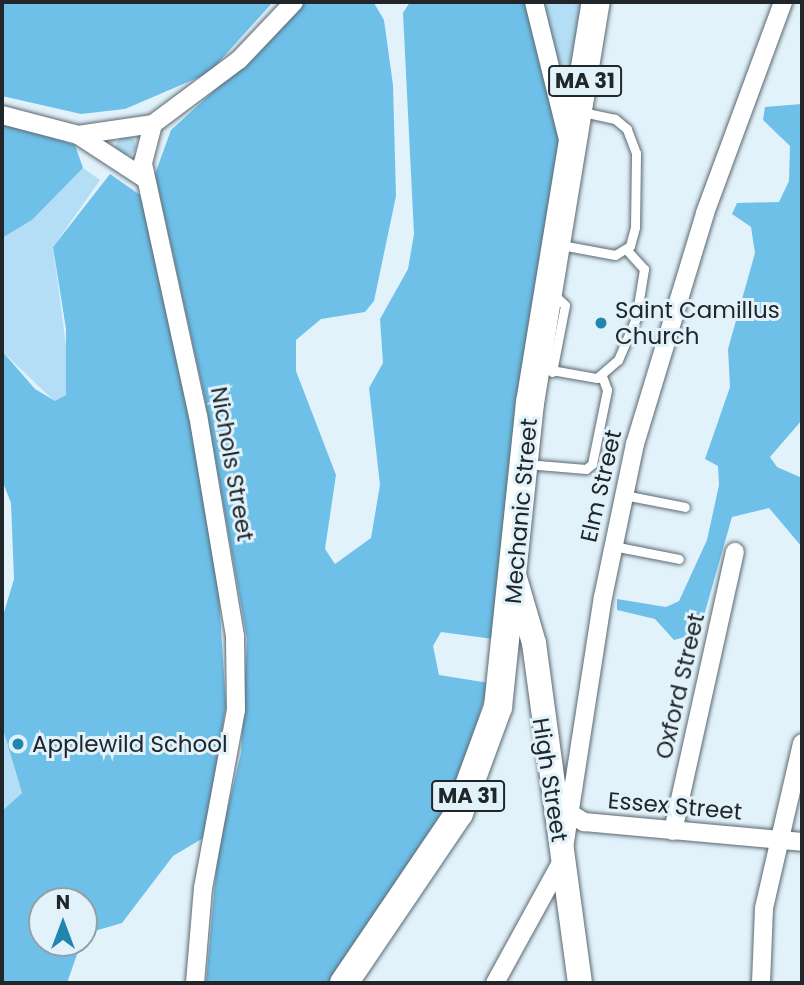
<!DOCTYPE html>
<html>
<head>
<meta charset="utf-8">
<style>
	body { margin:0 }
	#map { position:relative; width:804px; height:985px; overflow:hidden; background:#e2f2fb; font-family:Poppins,sans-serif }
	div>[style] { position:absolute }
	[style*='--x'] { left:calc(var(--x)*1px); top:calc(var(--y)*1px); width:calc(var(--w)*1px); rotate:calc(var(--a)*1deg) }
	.green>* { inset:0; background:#b3def5 }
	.round { border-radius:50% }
	.forest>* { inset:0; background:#6ec0e9 }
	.roads { filter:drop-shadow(0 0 2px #5b6870) drop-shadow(0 0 2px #5b6870) }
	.lane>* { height:9px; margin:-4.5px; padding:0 4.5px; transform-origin:4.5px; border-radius:4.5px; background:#fff }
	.street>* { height:18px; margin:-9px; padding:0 9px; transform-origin:9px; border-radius:9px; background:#fff }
	.secondary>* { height:24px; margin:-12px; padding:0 12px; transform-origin:12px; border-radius:12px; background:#fff }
	.primary>* { height:28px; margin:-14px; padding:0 14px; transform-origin:14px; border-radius:14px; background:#fff }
	.dots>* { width:19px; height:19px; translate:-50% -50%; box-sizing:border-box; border:4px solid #e2f2fb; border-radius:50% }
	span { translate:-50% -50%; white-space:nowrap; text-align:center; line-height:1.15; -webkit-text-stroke:6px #e2f2fb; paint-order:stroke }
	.shield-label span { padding:2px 5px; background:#e2f2fb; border:2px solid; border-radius:5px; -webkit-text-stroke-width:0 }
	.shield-label { font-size:21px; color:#202629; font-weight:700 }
	.poi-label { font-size:23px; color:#202629 }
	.left { translate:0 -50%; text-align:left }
	.street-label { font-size:23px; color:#202629 }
	.frame { position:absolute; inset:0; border:4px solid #202629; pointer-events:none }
	.north { position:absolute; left:28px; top:887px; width:70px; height:70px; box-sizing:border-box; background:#e2f2fb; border:2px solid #94a0a7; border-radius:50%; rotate:0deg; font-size:19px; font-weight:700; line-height:28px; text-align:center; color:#202629 }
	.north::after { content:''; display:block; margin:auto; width:24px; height:32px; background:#2085af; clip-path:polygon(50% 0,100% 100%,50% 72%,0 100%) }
</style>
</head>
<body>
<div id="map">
	<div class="green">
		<i style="clip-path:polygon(544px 2px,586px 2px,572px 101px,563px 108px)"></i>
		<i class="round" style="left:116px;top:136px;width:20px;height:20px"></i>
		<i style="clip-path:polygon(83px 168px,100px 180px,53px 247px,69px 368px,66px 395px,55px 402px,2px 351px,2px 238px,32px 220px)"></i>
		<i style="clip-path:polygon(2px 726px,22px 793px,2px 811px)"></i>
	</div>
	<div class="forest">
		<i style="clip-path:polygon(2px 2px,273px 2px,209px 73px,125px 109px,81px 114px,2px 96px)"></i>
		<i style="clip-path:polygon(300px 2px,374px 3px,384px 20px,393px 85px,396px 196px,374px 301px,365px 312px,321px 319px,296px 340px,296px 371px,336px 475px,325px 549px,335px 564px,371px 538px,380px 485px,369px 388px,383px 363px,380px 319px,408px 269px,414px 234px,403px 13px,410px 2px,526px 2px,560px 136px,493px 639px,441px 632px,433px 646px,439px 675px,489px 683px,465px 764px,443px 812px,333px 983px,206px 983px,218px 849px,241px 753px,247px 639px,204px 395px,155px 174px,171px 130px,262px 47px)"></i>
		<i style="clip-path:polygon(802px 104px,802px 420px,770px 457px,777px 467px,802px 478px,802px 547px,769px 508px,732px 517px,699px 633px,674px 640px,655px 619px,617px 610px,617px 599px,666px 607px,679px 601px,707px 540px,719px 485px,718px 466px,705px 459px,730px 387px,728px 349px,755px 253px,751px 227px,732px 214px,737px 203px,779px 202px,789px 181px,790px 146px,763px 120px,765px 107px)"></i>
		<i style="clip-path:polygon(2px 121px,75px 145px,83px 168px,32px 220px,2px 238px)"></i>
		<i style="clip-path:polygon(110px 174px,140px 195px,160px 263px,216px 551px,226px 706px,205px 837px,173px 856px,122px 923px,84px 934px,84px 901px,42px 901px,42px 943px,81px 943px,67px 983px,2px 983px,2px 811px,22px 793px,2px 726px,2px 619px,14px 579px,11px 503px,2px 480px,2px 351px,35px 389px,55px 401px,66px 395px,66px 329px,53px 247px)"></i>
	</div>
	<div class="roads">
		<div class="lane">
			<i style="--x:561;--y:245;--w:55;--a:10.5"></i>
			<i style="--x:615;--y:255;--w:17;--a:-31"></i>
			<i style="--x:630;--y:246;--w:20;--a:-75"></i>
			<i style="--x:635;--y:227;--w:74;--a:-89.2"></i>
			<i style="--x:636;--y:153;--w:26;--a:-111"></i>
			<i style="--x:627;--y:129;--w:16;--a:-140"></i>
			<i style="--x:615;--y:119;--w:35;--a:-168"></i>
			<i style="--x:540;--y:368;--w:58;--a:10"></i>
			<i style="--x:597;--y:378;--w:28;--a:-41"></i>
			<i style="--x:618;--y:360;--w:46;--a:-66.8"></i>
			<i style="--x:636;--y:318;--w:50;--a:-80.7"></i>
			<i style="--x:644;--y:269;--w:25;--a:-132"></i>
			<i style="--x:552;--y:372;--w:68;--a:-79"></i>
			<i style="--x:565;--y:305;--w:16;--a:-137"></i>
			<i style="--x:526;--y:464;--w:60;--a:4.8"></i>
			<i style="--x:586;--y:469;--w:8;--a:-40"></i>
			<i style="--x:592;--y:464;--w:76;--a:-78.5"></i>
			<i style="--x:607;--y:390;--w:15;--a:-110"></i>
			<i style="--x:624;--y:495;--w:62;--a:11.1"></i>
			<i style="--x:613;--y:546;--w:67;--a:11.1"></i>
		</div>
		<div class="street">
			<i style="--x:534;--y:2;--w:145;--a:76.1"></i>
			<i style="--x:2;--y:115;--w:79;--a:14.7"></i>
			<i style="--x:78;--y:135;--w:76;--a:-8.3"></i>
			<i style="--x:78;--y:135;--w:79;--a:33.1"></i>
			<i style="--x:563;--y:809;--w:25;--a:32"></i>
			<i style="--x:584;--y:822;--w:219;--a:5.2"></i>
			<i style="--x:673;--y:831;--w:286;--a:-77.5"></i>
			<i style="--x:195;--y:983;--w:95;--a:-85.2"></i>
			<i style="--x:203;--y:888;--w:181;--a:-79.5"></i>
			<i style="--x:236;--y:710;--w:74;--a:-90.8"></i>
			<i style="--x:235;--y:636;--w:223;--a:-99.5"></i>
			<i style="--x:198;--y:416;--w:259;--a:-102.3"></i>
			<i style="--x:143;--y:163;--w:40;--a:-75.6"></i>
			<i style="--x:153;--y:124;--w:107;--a:-36.7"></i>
			<i style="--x:239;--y:60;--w:80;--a:-46.5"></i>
			<i style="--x:495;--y:983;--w:139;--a:-61.2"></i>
			<i style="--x:562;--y:861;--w:267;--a:-81.2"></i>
			<i style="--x:603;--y:597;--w:156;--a:-78.2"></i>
			<i style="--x:635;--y:444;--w:241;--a:-73.1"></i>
			<i style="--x:705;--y:213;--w:225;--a:-69.7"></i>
			<i style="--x:761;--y:983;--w:75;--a:-87.7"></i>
			<i style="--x:764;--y:908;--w:169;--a:-77"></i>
		</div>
		<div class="secondary">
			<i style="--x:515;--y:578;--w:68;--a:73.7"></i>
			<i style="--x:534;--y:643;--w:343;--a:82.3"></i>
		</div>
		<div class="primary">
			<i style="--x:344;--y:983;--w:205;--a:-55.9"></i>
			<i style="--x:459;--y:813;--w:113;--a:-69.8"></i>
			<i style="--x:498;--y:707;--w:306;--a:-84"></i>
			<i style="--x:530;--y:403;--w:406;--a:-80.7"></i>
		</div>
	</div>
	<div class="dots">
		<i style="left:601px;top:323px;background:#2085af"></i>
		<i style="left:18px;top:744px;background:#2085af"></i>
	</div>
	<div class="shield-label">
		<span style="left:585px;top:81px">MA 31</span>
		<span style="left:468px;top:796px">MA 31</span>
	</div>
	<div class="poi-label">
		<span class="left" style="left:615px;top:323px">Saint Camillus<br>Church</span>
		<span class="left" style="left:32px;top:744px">Applewild School</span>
	</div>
	<div class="street-label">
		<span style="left:232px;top:464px;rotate:80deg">Nichols Street</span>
		<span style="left:601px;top:486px;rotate:-77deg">Elm Street</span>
		<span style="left:521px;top:511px;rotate:-85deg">Mechanic Street</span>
		<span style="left:680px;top:686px;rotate:-77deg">Oxford Street</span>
		<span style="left:550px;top:780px;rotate:81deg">High Street</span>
		<span style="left:675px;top:806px;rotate:5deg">Essex Street</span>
	</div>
	<div class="frame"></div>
	<div class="north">N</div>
</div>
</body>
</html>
